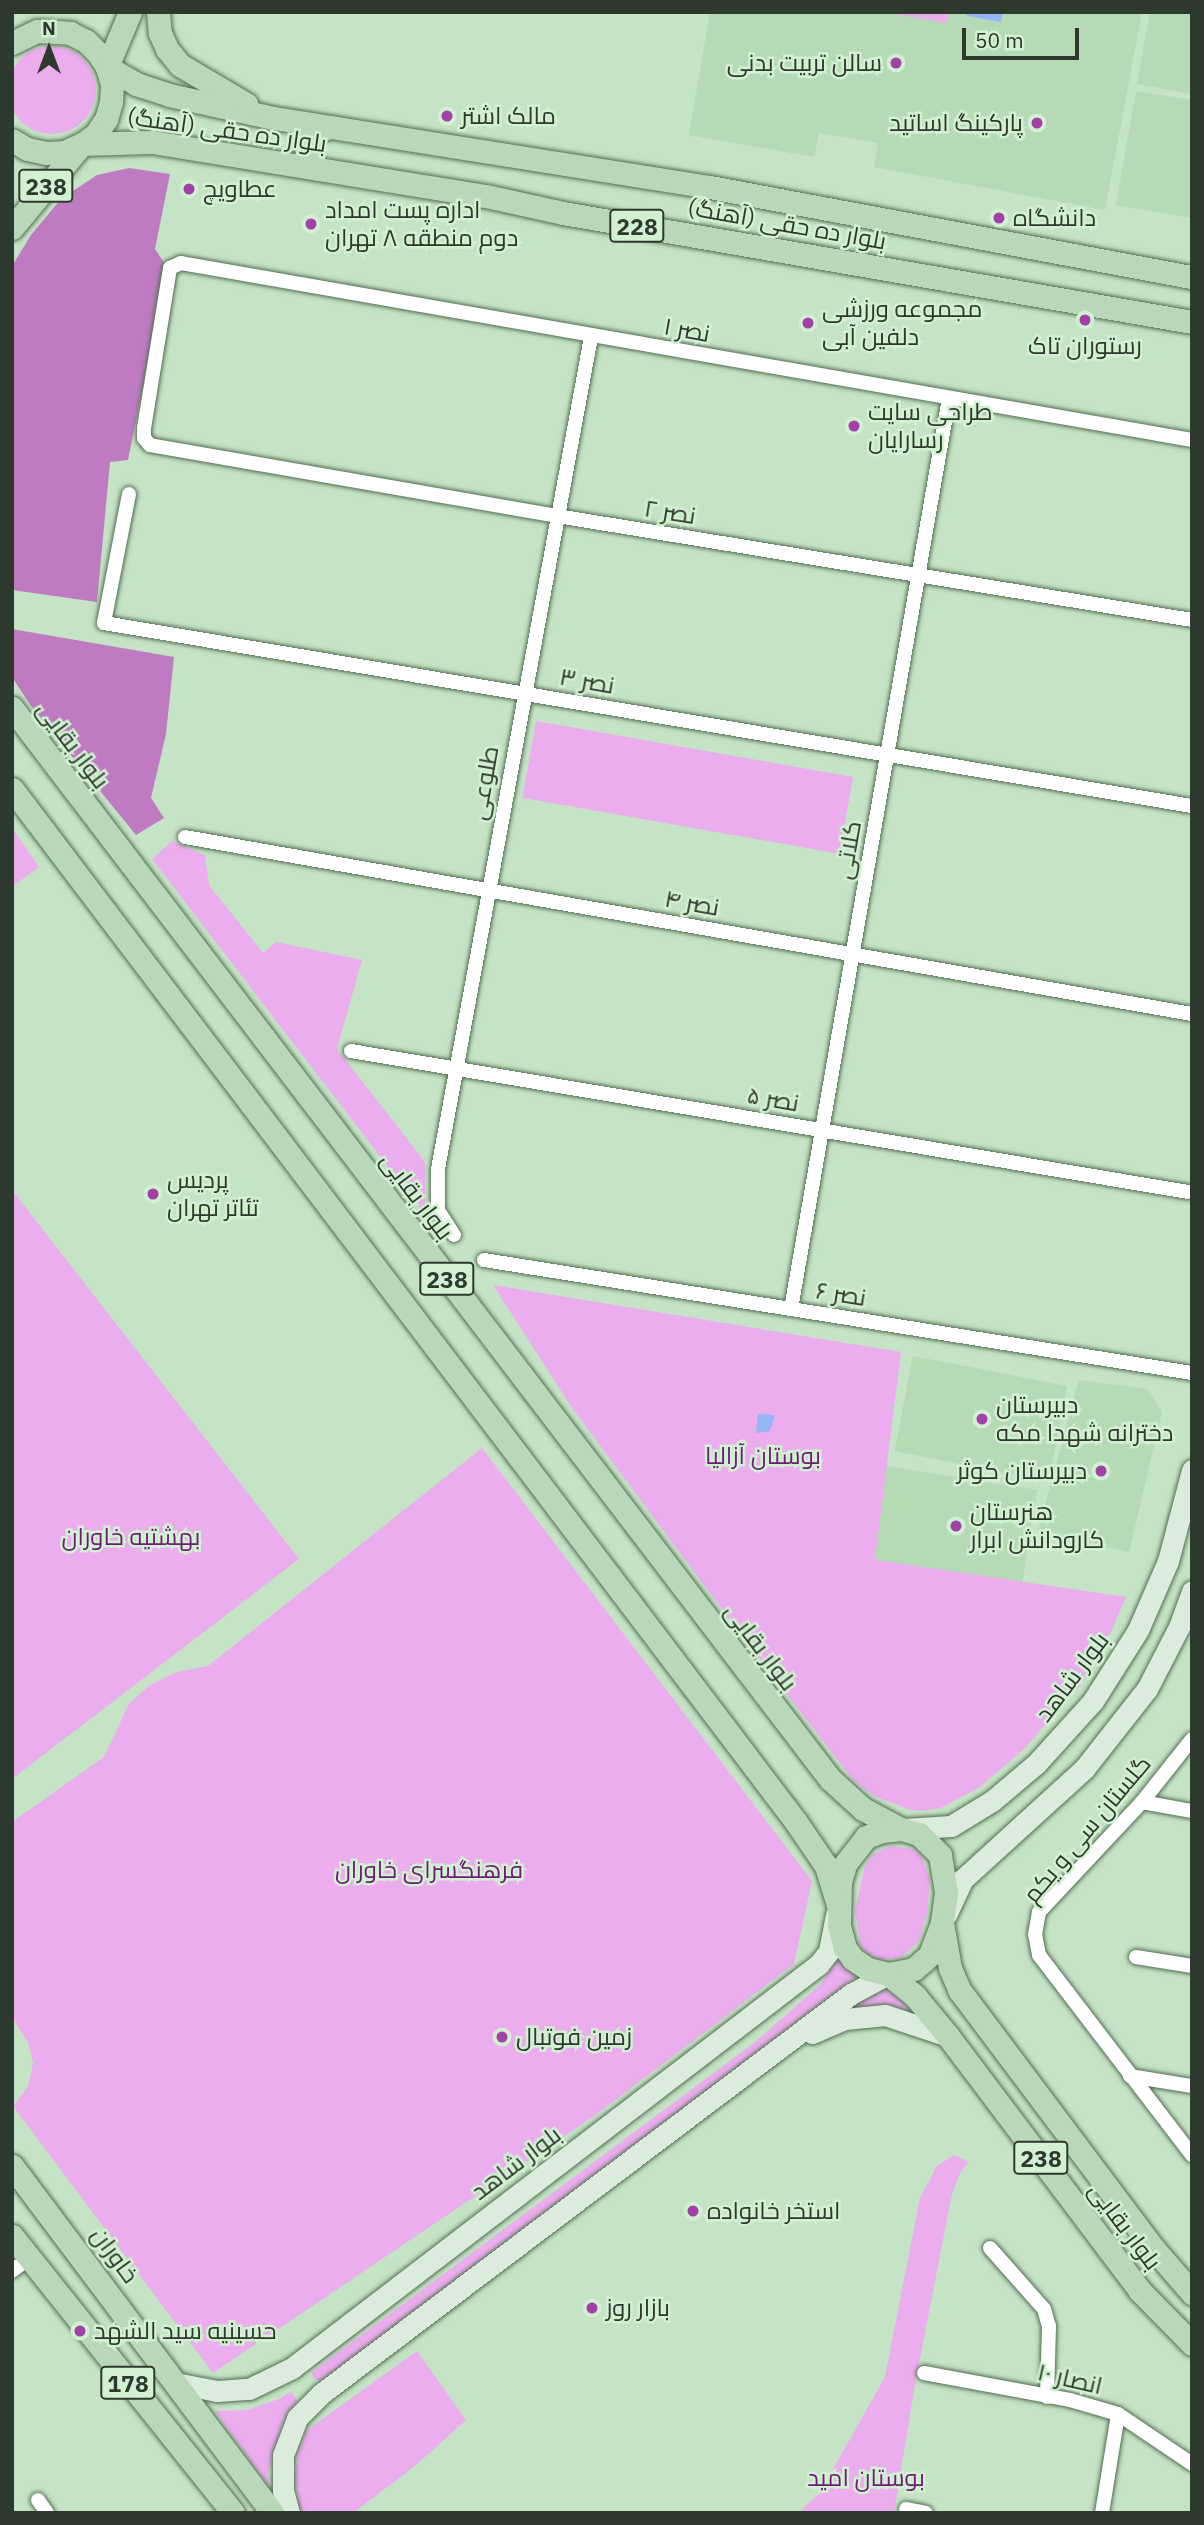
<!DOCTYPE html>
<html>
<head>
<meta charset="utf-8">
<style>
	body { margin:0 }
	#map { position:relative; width:1204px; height:2525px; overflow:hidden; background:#c5e3c5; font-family:"IBM Plex Sans",Cairo,sans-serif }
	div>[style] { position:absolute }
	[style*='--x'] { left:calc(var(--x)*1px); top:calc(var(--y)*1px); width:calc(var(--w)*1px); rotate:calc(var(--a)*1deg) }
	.built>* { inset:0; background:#b6d9b6; transform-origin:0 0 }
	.green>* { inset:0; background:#ebadee; transform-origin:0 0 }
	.round { border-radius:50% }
	.forest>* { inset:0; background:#be7bc2 }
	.water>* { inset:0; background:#96b5f7 }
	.roads { filter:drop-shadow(0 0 2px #536e53) drop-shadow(0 0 2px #536e53) }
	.minor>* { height:14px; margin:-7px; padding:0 7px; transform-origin:7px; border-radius:7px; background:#fff }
	.secondary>* { height:21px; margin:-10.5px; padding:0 10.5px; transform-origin:10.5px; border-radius:10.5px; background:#dcecdc }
	.primary>* { height:23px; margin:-11.5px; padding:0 11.5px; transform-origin:11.5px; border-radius:11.5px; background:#b9d8b9 }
	.dots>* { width:19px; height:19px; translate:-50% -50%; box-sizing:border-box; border:4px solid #d2f0d2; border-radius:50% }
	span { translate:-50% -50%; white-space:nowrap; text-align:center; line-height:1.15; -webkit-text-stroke:5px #d2f0d2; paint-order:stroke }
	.shield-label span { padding:2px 5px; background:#d2f0d2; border:2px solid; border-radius:5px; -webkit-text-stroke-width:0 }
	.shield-label { font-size:23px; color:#2d392d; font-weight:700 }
	.poi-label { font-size:24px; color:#2d392d }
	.right { translate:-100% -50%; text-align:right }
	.left { translate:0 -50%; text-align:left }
	.street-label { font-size:24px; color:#2d392d }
	.park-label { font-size:24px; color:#6e1c74 }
	.frame { position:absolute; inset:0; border:14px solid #2d392d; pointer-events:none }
	.north { position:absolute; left:14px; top:14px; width:70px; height:70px; -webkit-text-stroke:5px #d2f0d2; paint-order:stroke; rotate:0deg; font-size:19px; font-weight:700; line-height:28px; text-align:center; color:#2d392d }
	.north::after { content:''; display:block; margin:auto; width:24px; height:32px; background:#2d392d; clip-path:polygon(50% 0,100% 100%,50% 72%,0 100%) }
	.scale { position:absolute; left:962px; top:28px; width:117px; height:32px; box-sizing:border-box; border:4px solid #2d392d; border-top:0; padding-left:9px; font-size:21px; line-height:24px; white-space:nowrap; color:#2d392d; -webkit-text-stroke:5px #d2f0d2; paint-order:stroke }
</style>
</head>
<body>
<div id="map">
	<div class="built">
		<i style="clip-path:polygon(710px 12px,1142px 12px,1105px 210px,874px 167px,878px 143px,819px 133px,814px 157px,689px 135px)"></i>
		<i style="clip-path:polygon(1150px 12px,1192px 12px,1192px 94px,1137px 84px)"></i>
		<i style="clip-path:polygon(1136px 91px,1192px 100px,1192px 218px,1116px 205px)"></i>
		<i style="left:913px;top:1356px;width:157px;height:97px;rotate:11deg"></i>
		<i style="clip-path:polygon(1079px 1380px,1148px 1389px,1162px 1412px,1129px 1552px,1038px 1531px)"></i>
		<i style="left:886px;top:1466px;width:153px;height:95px;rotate:9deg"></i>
	</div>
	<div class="green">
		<i style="clip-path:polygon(883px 12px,949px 12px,947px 23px)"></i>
		<i class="round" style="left:8px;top:46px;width:88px;height:88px"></i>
		<i style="left:536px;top:721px;width:322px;height:78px;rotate:10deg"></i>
		<i style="clip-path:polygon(12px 828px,39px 867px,12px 887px)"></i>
		<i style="clip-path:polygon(172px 841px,205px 855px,209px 885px,263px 953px,276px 942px,362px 960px,337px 1049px,425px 1162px,425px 1215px,152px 859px)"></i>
		<i style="clip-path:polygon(12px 1190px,299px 1559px,12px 1779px)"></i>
		<i style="clip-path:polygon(493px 1285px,901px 1352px,875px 1560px,1126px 1597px,1102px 1653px,1079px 1687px,1023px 1750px,980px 1787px,941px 1808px,924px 1811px,910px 1810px,874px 1796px,854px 1781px,751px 1648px,572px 1408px)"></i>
		<i style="clip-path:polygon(482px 1448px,812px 1881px,794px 1964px,597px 2114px,213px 2373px,13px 2106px,28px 2087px,33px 2063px,28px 2042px,12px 2018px,12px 1822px,104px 1757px,129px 1704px,150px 1685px,177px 1672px,208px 1666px)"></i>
		<i style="clip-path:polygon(890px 1846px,913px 1849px,922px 1856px,929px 1877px,929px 1893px,927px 1914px,919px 1941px,902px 1957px,881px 1960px,865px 1952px,860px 1944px,855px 1911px,865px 1866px,872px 1855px)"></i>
		<i style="clip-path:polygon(841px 1955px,860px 1974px,323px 2381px,313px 2379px,312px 2372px,754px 2043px,821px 1984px)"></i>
		<i style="clip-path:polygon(882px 1986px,899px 1999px,914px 2014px,882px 2007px,849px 2007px)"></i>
		<i style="clip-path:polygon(954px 2155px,969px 2162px,960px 2173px,952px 2194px,915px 2384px,894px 2513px,798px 2513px,819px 2494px,885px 2377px,920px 2198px,937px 2166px)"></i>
		<i style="clip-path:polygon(417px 2351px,466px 2420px,415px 2466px,353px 2513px,300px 2513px,295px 2479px,298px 2453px,307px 2430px)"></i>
		<i style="clip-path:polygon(291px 2391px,298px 2402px,287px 2413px,282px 2426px,268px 2473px,269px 2487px,215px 2411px,247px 2410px,279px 2399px)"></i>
	</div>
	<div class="forest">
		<i style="clip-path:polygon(129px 168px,170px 174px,155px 249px,167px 267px,128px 460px,110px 462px,97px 602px,12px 590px,12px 266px,31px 235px,61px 199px,97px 175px)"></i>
		<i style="clip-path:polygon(12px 629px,174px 657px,166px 734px,151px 798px,164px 818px,136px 835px,31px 706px,12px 677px)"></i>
	</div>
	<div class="water">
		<i style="clip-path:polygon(967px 12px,1003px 12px,1001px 22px,967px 16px)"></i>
		<i style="clip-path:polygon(758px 1414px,775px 1415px,770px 1431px,756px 1433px)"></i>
	</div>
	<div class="roads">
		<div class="minor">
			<i style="--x:1192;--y:440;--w:1026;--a:-170.07"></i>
			<i style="--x:181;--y:263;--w:12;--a:156"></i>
			<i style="--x:170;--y:268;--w:162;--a:99.2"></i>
			<i style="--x:144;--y:428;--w:10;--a:90"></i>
			<i style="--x:144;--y:438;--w:9;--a:49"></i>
			<i style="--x:150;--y:445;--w:413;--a:9.9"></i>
			<i style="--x:557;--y:516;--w:643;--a:9.3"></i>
			<i style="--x:129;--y:494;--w:131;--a:101"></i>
			<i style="--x:104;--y:623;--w:1103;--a:9.55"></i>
			<i style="--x:185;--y:837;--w:1022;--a:9.97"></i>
			<i style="--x:351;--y:1051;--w:849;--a:9.56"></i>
			<i style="--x:454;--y:1235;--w:30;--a:-123"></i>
			<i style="--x:438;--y:1210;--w:41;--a:-90"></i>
			<i style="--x:438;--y:1169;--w:846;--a:-79.58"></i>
			<i style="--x:484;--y:1260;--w:717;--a:9.07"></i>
			<i style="--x:791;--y:1309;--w:925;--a:-80.16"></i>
			<i style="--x:1192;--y:1739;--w:80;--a:128.4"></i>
			<i style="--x:1142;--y:1802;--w:151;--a:133.1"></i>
			<i style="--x:1039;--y:1912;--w:22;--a:100"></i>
			<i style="--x:1035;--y:1934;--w:21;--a:79"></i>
			<i style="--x:1039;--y:1955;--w:252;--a:52.6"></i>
			<i style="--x:1142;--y:1802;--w:51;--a:10.2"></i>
			<i style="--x:1136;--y:1957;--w:57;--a:9.1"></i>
			<i style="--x:1130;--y:2076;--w:63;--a:9.2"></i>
			<i style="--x:990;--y:2248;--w:81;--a:48.5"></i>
			<i style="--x:1044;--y:2309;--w:18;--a:74"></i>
			<i style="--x:1049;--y:2326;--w:71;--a:91.6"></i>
			<i style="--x:12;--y:2271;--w:21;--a:-37"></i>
			<i style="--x:924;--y:2373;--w:148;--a:10.5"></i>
			<i style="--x:1070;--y:2400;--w:50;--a:16.3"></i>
			<i style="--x:1118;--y:2414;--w:89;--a:34"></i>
			<i style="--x:38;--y:2500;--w:16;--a:55"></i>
			<i style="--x:906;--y:2509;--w:20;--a:11"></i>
			<i style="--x:1102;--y:2513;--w:100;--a:-80.8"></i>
		</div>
		<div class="secondary">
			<i style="--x:904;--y:1829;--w:47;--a:-3.7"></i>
			<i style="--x:951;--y:1826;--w:48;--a:-31.4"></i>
			<i style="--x:992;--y:1801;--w:57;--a:-40.1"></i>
			<i style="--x:1036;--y:1764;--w:85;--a:-47.9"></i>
			<i style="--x:1093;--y:1701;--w:84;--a:-57.6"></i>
			<i style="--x:1138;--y:1630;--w:75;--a:-66.5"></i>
			<i style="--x:1168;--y:1561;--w:94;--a:-75.2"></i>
			<i style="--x:946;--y:1915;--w:40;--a:-65"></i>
			<i style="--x:963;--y:1879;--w:164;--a:-42.3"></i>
			<i style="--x:1084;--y:1769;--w:102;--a:-51.8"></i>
			<i style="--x:1147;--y:1689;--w:70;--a:-62.7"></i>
			<i style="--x:1179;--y:1627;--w:38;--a:-70"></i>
			<i style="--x:812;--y:2033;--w:36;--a:-23"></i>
			<i style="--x:845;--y:2019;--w:40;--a:-5.7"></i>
			<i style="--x:885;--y:2015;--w:66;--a:18.4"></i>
			<i style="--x:175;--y:2383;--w:43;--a:10.8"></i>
			<i style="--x:217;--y:2391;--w:32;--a:-4"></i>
			<i style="--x:249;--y:2389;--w:48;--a:-26"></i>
			<i style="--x:292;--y:2368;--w:664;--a:-37.47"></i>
			<i style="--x:819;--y:1964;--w:16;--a:-52"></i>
			<i style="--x:829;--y:1951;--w:38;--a:-79"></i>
			<i style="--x:289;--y:2513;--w:23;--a:-105"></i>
			<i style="--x:283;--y:2491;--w:36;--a:-90"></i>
			<i style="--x:283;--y:2455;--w:40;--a:-69"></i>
			<i style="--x:297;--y:2418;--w:35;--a:-45"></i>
			<i style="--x:322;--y:2393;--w:663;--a:-37.03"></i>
			<i style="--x:851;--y:1994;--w:42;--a:-28.4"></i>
		</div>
		<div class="primary">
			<i style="--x:130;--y:12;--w:60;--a:112.7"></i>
			<i style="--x:107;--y:67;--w:34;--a:30"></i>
			<i style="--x:136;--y:84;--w:35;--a:18"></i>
			<i style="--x:169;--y:95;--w:107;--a:12.4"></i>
			<i style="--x:274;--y:118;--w:441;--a:9"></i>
			<i style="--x:710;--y:187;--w:490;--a:10.6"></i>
			<i style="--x:158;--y:12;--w:21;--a:85"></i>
			<i style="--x:160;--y:33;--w:17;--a:66"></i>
			<i style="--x:167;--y:49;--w:21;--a:51"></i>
			<i style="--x:180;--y:65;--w:77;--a:30.6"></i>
			<i style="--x:12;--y:43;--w:28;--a:-26"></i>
			<i style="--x:37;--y:31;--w:33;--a:3"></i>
			<i style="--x:70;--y:33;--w:18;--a:27"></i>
			<i style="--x:86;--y:41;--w:17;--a:45"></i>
			<i style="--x:98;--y:53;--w:17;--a:57"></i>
			<i style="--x:107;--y:67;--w:18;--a:74"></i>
			<i style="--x:112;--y:84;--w:18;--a:93"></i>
			<i style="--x:111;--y:102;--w:18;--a:106"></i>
			<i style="--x:106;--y:119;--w:18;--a:124"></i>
			<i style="--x:96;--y:134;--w:17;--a:144"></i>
			<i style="--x:82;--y:144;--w:19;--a:155"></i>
			<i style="--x:65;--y:152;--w:19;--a:177"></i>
			<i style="--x:46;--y:153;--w:19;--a:-168"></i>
			<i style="--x:27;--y:149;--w:17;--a:-149"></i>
			<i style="--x:318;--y:169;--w:16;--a:-133"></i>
			<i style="--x:307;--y:157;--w:14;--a:-94"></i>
			<i style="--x:306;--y:143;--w:15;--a:-53"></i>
			<i style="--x:315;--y:131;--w:16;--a:-14"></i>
			<i style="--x:12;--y:228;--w:109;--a:-50.2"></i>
			<i style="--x:82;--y:144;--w:70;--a:-1.6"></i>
			<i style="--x:152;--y:142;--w:338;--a:9.2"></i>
			<i style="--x:486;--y:196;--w:79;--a:12.4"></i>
			<i style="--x:563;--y:213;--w:638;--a:9.83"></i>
			<i style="--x:12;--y:708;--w:1348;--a:52.63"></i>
			<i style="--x:830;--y:1779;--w:45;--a:42.3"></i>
			<i style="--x:863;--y:1809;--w:43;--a:27.8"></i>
			<i style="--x:12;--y:789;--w:1297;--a:52.8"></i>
			<i style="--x:796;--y:1822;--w:53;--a:55.7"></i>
			<i style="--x:826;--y:1866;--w:41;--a:72.9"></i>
			<i style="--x:901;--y:1829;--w:19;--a:16"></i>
			<i style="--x:919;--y:1834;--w:30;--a:45"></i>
			<i style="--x:940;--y:1855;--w:38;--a:81"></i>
			<i style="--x:946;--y:1893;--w:30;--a:98"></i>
			<i style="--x:942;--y:1923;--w:34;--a:111"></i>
			<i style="--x:930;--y:1955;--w:21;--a:139"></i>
			<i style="--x:914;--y:1969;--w:26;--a:169"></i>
			<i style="--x:888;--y:1974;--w:21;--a:-166"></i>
			<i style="--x:868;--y:1969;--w:18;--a:-146"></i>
			<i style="--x:853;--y:1959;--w:14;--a:-126"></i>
			<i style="--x:845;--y:1948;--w:24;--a:-105"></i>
			<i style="--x:839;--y:1925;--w:43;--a:-88.7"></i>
			<i style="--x:840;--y:1882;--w:19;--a:-74"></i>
			<i style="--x:845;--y:1864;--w:34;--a:-52"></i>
			<i style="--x:866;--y:1837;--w:17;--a:-21"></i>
			<i style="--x:882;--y:1831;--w:19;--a:-6"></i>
			<i style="--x:942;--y:1923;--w:46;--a:79.9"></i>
			<i style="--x:950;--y:1968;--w:25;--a:67"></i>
			<i style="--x:960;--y:1991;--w:321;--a:53.1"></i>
			<i style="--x:1153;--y:2248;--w:60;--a:49.1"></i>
			<i style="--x:888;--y:1974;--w:35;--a:39"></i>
			<i style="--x:915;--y:1996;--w:52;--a:50.5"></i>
			<i style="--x:948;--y:2036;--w:319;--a:53"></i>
			<i style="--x:1140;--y:2291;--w:74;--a:45.5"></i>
			<i style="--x:12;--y:2166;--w:434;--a:53.1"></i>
			<i style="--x:12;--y:2236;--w:354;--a:51.4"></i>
		</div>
	</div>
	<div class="dots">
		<i style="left:896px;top:63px;background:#a140a7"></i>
		<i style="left:447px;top:116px;background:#a140a7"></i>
		<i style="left:1037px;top:123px;background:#a140a7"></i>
		<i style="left:189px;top:189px;background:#a140a7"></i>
		<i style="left:999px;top:218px;background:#a140a7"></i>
		<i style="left:311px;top:224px;background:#a140a7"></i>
		<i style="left:1085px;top:320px;background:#a140a7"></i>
		<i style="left:808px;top:323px;background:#a140a7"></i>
		<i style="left:854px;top:426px;background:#a140a7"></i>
		<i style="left:153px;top:1194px;background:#a140a7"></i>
		<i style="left:982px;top:1419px;background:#a140a7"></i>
		<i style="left:1101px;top:1471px;background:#a140a7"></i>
		<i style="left:956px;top:1526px;background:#a140a7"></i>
		<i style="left:502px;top:2037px;background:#a140a7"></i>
		<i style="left:693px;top:2211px;background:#a140a7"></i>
		<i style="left:592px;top:2308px;background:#a140a7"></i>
		<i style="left:80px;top:2331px;background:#a140a7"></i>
	</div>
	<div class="shield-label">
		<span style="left:46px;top:186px">238</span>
		<span style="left:637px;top:226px">228</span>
		<span style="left:447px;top:1279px">238</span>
		<span style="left:1041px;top:2158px">238</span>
		<span style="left:128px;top:2383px">178</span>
	</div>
	<div class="poi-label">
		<span class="right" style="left:882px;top:63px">سالن تربیت بدنی</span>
		<span class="left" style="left:461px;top:116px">مالک اشتر</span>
		<span class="right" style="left:1023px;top:123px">پارکینگ اساتید</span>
		<span class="left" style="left:203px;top:189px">عطاویچ</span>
		<span class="left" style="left:325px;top:224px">اداره پست امداد<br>دوم منطقه ۸ تهران</span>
		<span class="left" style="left:1013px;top:218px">دانشگاه</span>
		<span class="left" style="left:822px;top:323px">مجموعه ورزشی<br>دلفین آبی</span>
		<span style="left:1085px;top:346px">رستوران تاک</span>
		<span class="left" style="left:868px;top:426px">طراحی سایت<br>رسارایان</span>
		<span class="left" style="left:167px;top:1194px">پردیس<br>تئاتر تهران</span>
		<span class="left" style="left:996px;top:1419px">دبیرستان<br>دخترانه شهدا مکه</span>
		<span class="right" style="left:1087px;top:1471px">دبیرستان کوثر</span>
		<span class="left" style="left:970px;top:1526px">هنرستان<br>کارودانش ابرار</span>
		<span class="left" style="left:516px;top:2037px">زمین فوتبال</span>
		<span class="left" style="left:707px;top:2211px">استخر خانواده</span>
		<span class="left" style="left:606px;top:2308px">بازار روز</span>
		<span class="left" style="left:94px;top:2331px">حسینیه سید الشهد</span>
	</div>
	<div class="street-label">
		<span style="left:227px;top:130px;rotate:8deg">بلوار ده حقی (آهنگ)</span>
		<span style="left:787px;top:224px;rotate:10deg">بلوار ده حقی (آهنگ)</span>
		<span style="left:687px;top:330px;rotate:10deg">نصر ۱</span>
		<span style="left:670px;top:512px;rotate:9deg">نصر ۲</span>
		<span style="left:587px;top:681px;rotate:10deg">نصر ۳</span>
		<span style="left:73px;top:745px;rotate:53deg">بلوار بقایی</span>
		<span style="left:484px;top:783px;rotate:-80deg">طلوعی</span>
		<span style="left:848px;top:850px;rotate:-80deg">کلاتی</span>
		<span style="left:692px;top:903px;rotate:10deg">نصر ۴</span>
		<span style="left:773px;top:1099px;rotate:10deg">نصر ۵</span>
		<span style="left:417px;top:1196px;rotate:53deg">بلوار بقایی</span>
		<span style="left:841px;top:1294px;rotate:9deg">نصر ۶</span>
		<span style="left:761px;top:1647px;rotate:53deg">بلوار بقایی</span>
		<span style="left:1072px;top:1677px;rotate:-53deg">بلوار شاهد</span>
		<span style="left:1087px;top:1829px;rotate:-50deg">گلستان سی و یکم</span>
		<span style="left:516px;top:2163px;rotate:-37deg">بلوار شاهد</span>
		<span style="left:1125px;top:2226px;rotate:53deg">بلوار بقایی</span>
		<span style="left:115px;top:2255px;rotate:54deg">خاوران</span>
		<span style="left:1070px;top:2379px;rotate:13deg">انصار ۱۰</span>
	</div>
	<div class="park-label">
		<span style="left:763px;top:1456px">بوستان آزالیا</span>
		<span style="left:131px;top:1537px">بهشتیه خاوران</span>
		<span style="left:429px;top:1870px">فرهنگسرای خاوران</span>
		<span style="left:866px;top:2478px">بوستان امید</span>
	</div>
	<div class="frame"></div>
	<div class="north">N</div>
	<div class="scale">50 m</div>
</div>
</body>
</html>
